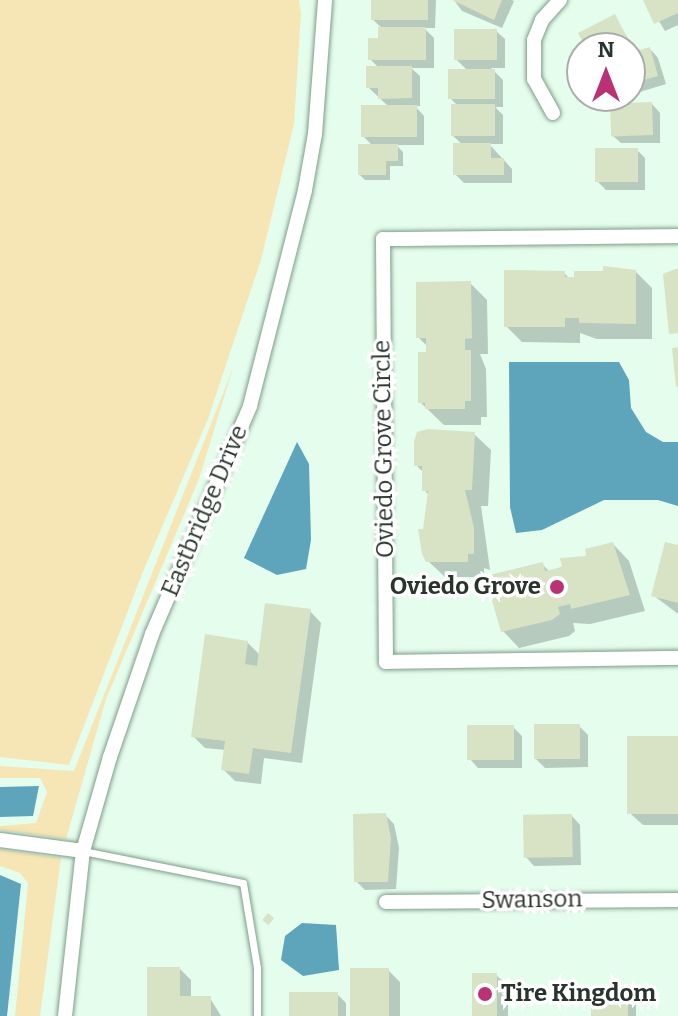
<!DOCTYPE html>
<style>
body{margin:0}
#map{position:relative;width:678px;height:1016px;overflow:hidden;background:#e4fded;font-family:Bitter,serif}
div>[style]{position:absolute}
.green>*{inset:0;background:#f6e6b6}
.water>*{inset:0;background:#5ea5bc}
.shadow>*{inset:0;background:#0003}
.building>*{inset:0;background:#d7e3c4;transform-origin:0 0}
.roads{filter:drop-shadow(0 0 2px #809d8a) drop-shadow(0 0 2px #809d8a)}
.lane>*{height:7px;margin:-3.5px;padding:0 3.5px;transform-origin:3.5px;border-radius:3.5px;background:#fff}
.street>*{height:14px;margin:-7px;padding:0 7px;transform-origin:7px;border-radius:7px;background:#fff}
.dots>*{width:22px;height:22px;translate:-50% -50%;box-sizing:border-box;border:4px solid #fff;border-radius:50%}
span{translate:-50% -50%;white-space:nowrap;text-align:center;line-height:1.15;-webkit-text-stroke:7px #fff;paint-order:stroke}
.street-label{font-size:24px;color:#28342c}
.poi-label{font-size:24px;color:#28342c;font-weight:700}
.right{translate:-100% -50%;text-align:right}
.left{translate:0 -50%;text-align:left}
.north{position:absolute;left:566px;top:32px;width:80px;height:80px;box-sizing:border-box;background:#fff;border:2px solid #a9aeab;border-radius:50%;rotate:0deg;font-size:22px;font-weight:700;line-height:32px;text-align:center;color:#28342c}
.north::after{content:'';display:block;margin:auto;width:28px;height:36px;background:#b93273;clip-path:polygon(50% 0,100% 100%,50% 72%,0 100%)}
</style>
<div id="map">
<div class="green">
<i style="clip-path:polygon(0 0,299px 0,301px 13px,294px 124px,261px 260px,208px 419px,142px 574px,69px 765px,0 757px)"></i>
<i style="clip-path:polygon(233px 368px,199px 479px,106px 699px,66px 839px,0 830px,0 826px,36px 823px,47px 792px,40px 778px,0 778px,0 766px,74px 771px)"></i>
<i style="clip-path:polygon(0 849px,61px 858px,40px 1016px,15px 1016px,28px 883px,20px 873px,0 866px)"></i>
</div>
<div class="water">
<i style="clip-path:polygon(509px 362px,619px 362px,629px 380px,631px 408px,646px 432px,663px 442px,678px 442px,678px 506px,658px 500px,604px 500px,542px 530px,516px 533px,510px 507px)"></i>
<i style="clip-path:polygon(297px 442px,309px 464px,311px 540px,306px 569px,277px 575px,244px 558px)"></i>
<i style="clip-path:polygon(39px 786px,33px 816px,0 817px,0 787px)"></i>
<i style="clip-path:polygon(0 875px,21px 884px,7px 1016px,0 1016px)"></i>
<i style="clip-path:polygon(302px 923px,336px 925px,339px 970px,303px 976px,281px 960px,285px 936px)"></i>
</div>
<div class="shadow">
<i style="clip-path:polygon(373px 0,436px 0,435px 28px,424px 28px,434px 38px,434px 68px,411px 68px,420px 76px,420px 106px,415px 106px,424px 116px,424px 145px,396px 145px,403px 152px,403px 166px,390px 166px,390px 180px,365px 180px,360px 175px,373px 146px,363px 136px,389px 107px,368px 87px,379px 68px,370px 59px,383px 29px,372px 19px)"></i>
<i style="clip-path:polygon(454px 0,512px 0,514px 1px,502px 28px,462px 11px)"></i>
<i style="clip-path:polygon(646px 0,678px 0,678px 25px,665px 31px)"></i>
<i style="clip-path:polygon(615px 17px,637px 53px,650px 49px,658px 58px,666px 84px,630px 95px,630px 48px,588px 48px,581px 34px)"></i>
<i style="clip-path:polygon(496px 31px,505px 39px,505px 68px,491px 68px,503px 80px,503px 107px,495px 107px,503px 115px,503px 144px,489px 144px,512px 169px,512px 183px,464px 183px,455px 174px,463px 145px,453px 136px,458px 106px,450px 98px,468px 71px,456px 59px)"></i>
<i style="clip-path:polygon(652px 104px,660px 113px,660px 143px,621px 143px,612px 135px)"></i>
<i style="clip-path:polygon(637px 150px,645px 158px,645px 190px,606px 190px,597px 181px)"></i>
<i style="clip-path:polygon(635px 271px,652px 288px,652px 339px,597px 339px,580px 333px,580px 343px,522px 342px,506px 326px,564px 273px,570px 279px)"></i>
<i style="clip-path:polygon(470px 283px,487px 300px,488px 354px,480px 354px,486px 369px,487px 417px,481px 417px,481px 425px,444px 425px,420px 402px,428px 347px,418px 337px)"></i>
<i style="clip-path:polygon(474px 434px,491px 450px,488px 506px,481px 506px,490px 570px,484px 568px,484px 577px,445px 577px,428px 561px,424px 531px,430px 496px,424px 490px,424px 473px,416px 465px)"></i>
<i style="clip-path:polygon(613px 544px,629px 561px,645px 611px,590px 624px,573px 623px,575px 631px,569px 636px,519px 648px,503px 631px,542px 564px,550px 572px)"></i>
<i style="clip-path:polygon(678px 547px,678px 614px,653px 595px)"></i>
<i style="clip-path:polygon(310px 611px,321px 623px,302px 763px,264px 758px,261px 784px,235px 781px,223px 769px,226px 750px,205px 748px,193px 736px,247px 642px,260px 655px)"></i>
<i style="clip-path:polygon(579px 726px,588px 735px,588px 767px,545px 768px,536px 759px)"></i>
<i style="clip-path:polygon(513px 727px,522px 736px,522px 768px,478px 768px,470px 759px)"></i>
<i style="clip-path:polygon(678px 738px,678px 825px,643px 825px,631px 814px)"></i>
<i style="clip-path:polygon(385px 815px,394px 824px,399px 848px,396px 889px,365px 890px,356px 881px)"></i>
<i style="clip-path:polygon(572px 816px,580px 825px,581px 865px,534px 866px,526px 857px)"></i>
<i style="clip-path:polygon(180px 969px,191px 980px,191px 998px,210px 998px,221px 1016px,149px 1016px)"></i>
<i style="clip-path:polygon(388px 970px,400px 982px,400px 1016px,352px 1016px)"></i>
<i style="clip-path:polygon(496px 975px,508px 986px,508px 1016px,475px 1016px)"></i>
<i style="clip-path:polygon(627px 990px,636px 999px,636px 1016px,593px 1016px)"></i>
<i style="clip-path:polygon(337px 994px,346px 1003px,346px 1016px,291px 1016px)"></i>
</div>
<div class="building">
<i style="left:371px;top:0;width:57px;height:20px"></i>
<i style="clip-path:polygon(452px 0,502px 0,494px 20px)"></i>
<i style="clip-path:polygon(643px 0,678px 0,678px 13px,654px 24px)"></i>
<i style="clip-path:polygon(615px 14px,630px 43px,586px 48px,578px 33px)"></i>
<i style="clip-path:polygon(378px 27px,426px 27px,426px 60px,368px 60px,368px 38px,378px 38px)"></i>
<i style="left:454px;top:29px;width:43px;height:31px"></i>
<i style="clip-path:polygon(650px 47px,658px 76px,630px 84px,630px 53px)"></i>
<i style="clip-path:polygon(366px 66px,412px 66px,412px 98px,378px 99px,378px 88px,366px 88px)"></i>
<i style="left:448px;top:69px;width:47px;height:30px"></i>
<i style="left:652px;top:102px;width:33px;height:42px;rotate:88deg"></i>
<i style="left:451px;top:104px;width:44px;height:32px"></i>
<i style="left:361px;top:105px;width:56px;height:32px"></i>
<i style="clip-path:polygon(453px 143px,491px 143px,491px 158px,504px 158px,504px 175px,453px 175px)"></i>
<i style="clip-path:polygon(358px 144px,398px 144px,398px 161px,386px 161px,386px 175px,358px 175px)"></i>
<i style="left:595px;top:148px;width:43px;height:34px"></i>
<i style="clip-path:polygon(603px 266px,636px 270px,636px 324px,579px 323px,579px 318px,565px 318px,565px 327px,504px 327px,504px 270px,565px 271px,565px 277px,574px 277px,574px 271px,603px 271px)"></i>
<i style="clip-path:polygon(675px 269px,678px 269px,678px 333px,669px 334px,663px 274px)"></i>
<i style="clip-path:polygon(471px 281px,472px 338px,465px 339px,465px 350px,471px 350px,471px 401px,465px 401px,465px 409px,425px 409px,425px 403px,418px 403px,418px 352px,426px 352px,426px 338px,416px 338px,416px 282px)"></i>
<i style="clip-path:polygon(678px 347px,678px 387px,676px 387px,672px 348px)"></i>
<i style="clip-path:polygon(428px 429px,475px 432px,472px 490px,465px 490px,474px 528px,474px 554px,468px 554px,468px 562px,426px 562px,422px 554px,418px 529px,423px 529px,428px 491px,422px 491px,422px 466px,414px 466px,414px 441px,417px 432px)"></i>
<i style="clip-path:polygon(613px 542px,630px 595px,571px 609px,570px 604px,558px 607px,560px 614px,552px 620px,501px 632px,485px 576px,543px 562px,545px 571px,562px 567px,560px 558px,586px 556px,585px 549px)"></i>
<i style="clip-path:polygon(665px 542px,678px 545px,678px 603px,651px 596px)"></i>
<i style="clip-path:polygon(265px 603px,311px 609px,291px 753px,253px 748px,249px 774px,221px 770px,225px 741px,191px 737px,205px 634px,248px 641px,245px 664px,257px 666px)"></i>
<i style="left:580px;top:724px;width:35px;height:46px;rotate:90deg"></i>
<i style="left:467px;top:725px;width:47px;height:35px"></i>
<i style="left:678px;top:736px;width:78px;height:51px;rotate:90deg"></i>
<i style="clip-path:polygon(386px 813px,391px 838px,388px 882px,354px 882px,353px 814px)"></i>
<i style="left:572px;top:814px;width:43px;height:49px;rotate:89deg"></i>
<i style="left:268px;top:913px;width:8px;height:9px;rotate:40deg"></i>
<i style="clip-path:polygon(147px 967px,180px 967px,180px 996px,211px 996px,211px 1016px,147px 1016px)"></i>
<i style="left:389px;top:968px;width:48px;height:39px;rotate:90deg"></i>
<i style="left:472px;top:973px;width:25px;height:43px"></i>
<i style="left:591px;top:988px;width:37px;height:28px"></i>
<i style="left:289px;top:992px;width:49px;height:24px"></i>
</div>
<div class="roads">
<div class="lane">
<i style="left:83px;top:851px;width:163px;rotate:11.3deg"></i>
<i style="left:243px;top:883px;width:86px;rotate:80.6deg"></i>
<i style="left:257px;top:968px;width:48px;rotate:90deg"></i>
</div>
<div class="street">
<i style="left:553px;top:113px;width:39px;rotate:-119deg"></i>
<i style="left:534px;top:79px;width:39px;rotate:-90deg"></i>
<i style="left:534px;top:40px;width:22px;rotate:-68deg"></i>
<i style="left:542px;top:20px;width:27px;rotate:-48deg"></i>
<i style="left:678px;top:236px;width:295px;rotate:179.4deg"></i>
<i style="left:383px;top:239px;width:423px;rotate:89.6deg"></i>
<i style="left:386px;top:662px;width:292px;rotate:-0.8deg"></i>
<i style="left:0;top:840px;width:84px;rotate:7.5deg"></i>
<i style="left:386px;top:902px;width:292px;rotate:-0.4deg"></i>
<i style="left:65px;top:1016px;width:166px;rotate:-83.8deg"></i>
<i style="left:83px;top:851px;width:98px;rotate:-74deg"></i>
<i style="left:110px;top:757px;width:130px;rotate:-71.1deg"></i>
<i style="left:152px;top:634px;width:248px;rotate:-66.7deg"></i>
<i style="left:250px;top:406px;width:223px;rotate:-75.7deg"></i>
<i style="left:305px;top:190px;width:57px;rotate:-79.9deg"></i>
<i style="left:315px;top:134px;width:134px;rotate:-85.7deg"></i>
</div>
</div>
<div class="dots">
<i style="left:557px;top:587px;background:#b93273"></i>
<i style="left:485px;top:994px;background:#b93273"></i>
</div>
<div class="street-label">
<span style="left:384px;top:449px;rotate:-91deg">Oviedo Grove Circle</span>
<span style="left:205px;top:511px;rotate:-67deg">Eastbridge Drive</span>
<span style="left:532px;top:900px;rotate:-1deg">Swanson</span>
</div>
<div class="poi-label">
<span class="right" style="left:541px;top:587px">Oviedo Grove</span>
<span class="left" style="left:501px;top:994px">Tire Kingdom</span>
</div>
<div class="north">N</div>
</div>
